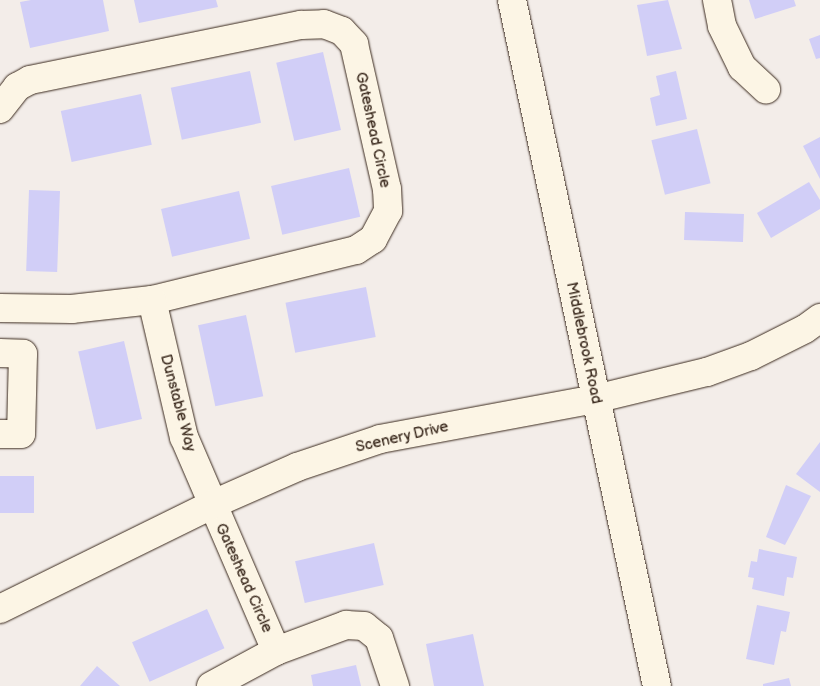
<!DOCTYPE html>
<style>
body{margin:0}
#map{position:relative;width:820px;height:686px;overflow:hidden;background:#f3ede9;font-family:"Balsamiq Sans",sans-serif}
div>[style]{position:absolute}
.building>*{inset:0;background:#d1cef7;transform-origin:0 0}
.roads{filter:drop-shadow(0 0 1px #3b2a1e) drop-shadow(0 0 1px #3b2a1e)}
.minor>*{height:28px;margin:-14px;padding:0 14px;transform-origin:14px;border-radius:14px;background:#fcf5e5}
span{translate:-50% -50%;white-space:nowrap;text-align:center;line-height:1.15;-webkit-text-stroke:5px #fcf5e5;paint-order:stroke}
.street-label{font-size:15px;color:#3b2a1e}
</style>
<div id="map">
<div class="building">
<i style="clip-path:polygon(31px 0,103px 0,109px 31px,30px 48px,20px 2px)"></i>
<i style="clip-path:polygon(134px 0,216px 0,218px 7px,139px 23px)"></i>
<i style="clip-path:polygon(668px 0,682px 49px,647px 56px,637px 5px)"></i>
<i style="clip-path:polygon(749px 0,794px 0,796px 6px,755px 19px)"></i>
<i style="clip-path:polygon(820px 35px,820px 58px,816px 59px,809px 39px)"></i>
<i style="left:323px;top:52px;width:80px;height:48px;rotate:77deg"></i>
<i style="left:250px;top:71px;width:53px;height:81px;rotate:78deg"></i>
<i style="clip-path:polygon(676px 71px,687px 119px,656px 126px,650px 98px,660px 95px,656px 76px)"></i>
<i style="left:141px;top:94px;width:52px;height:82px;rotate:78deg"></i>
<i style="left:697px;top:129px;width:56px;height:47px;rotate:76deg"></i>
<i style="clip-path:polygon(820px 137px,820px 179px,803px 146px)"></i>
<i style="left:349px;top:168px;width:50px;height:80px;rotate:77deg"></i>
<i style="clip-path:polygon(809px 182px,820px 200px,820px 209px,771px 238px,757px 213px)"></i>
<i style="left:29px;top:190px;width:31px;height:81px;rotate:2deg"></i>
<i style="left:239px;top:191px;width:49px;height:80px;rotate:77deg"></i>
<i style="left:685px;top:212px;width:59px;height:28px;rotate:2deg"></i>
<i style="left:366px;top:287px;width:51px;height:82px;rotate:79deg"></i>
<i style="left:246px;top:315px;width:83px;height:49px;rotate:78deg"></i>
<i style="left:124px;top:341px;width:80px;height:47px;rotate:77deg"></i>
<i style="clip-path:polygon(820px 442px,820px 492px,796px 474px)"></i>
<i style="left:34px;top:476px;width:37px;height:34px;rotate:90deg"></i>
<i style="clip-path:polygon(786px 485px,811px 496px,785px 545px,766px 537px)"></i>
<i style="left:374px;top:543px;width:43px;height:81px;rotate:77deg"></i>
<i style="clip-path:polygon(759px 549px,797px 557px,793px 578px,787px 577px,784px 596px,752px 589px,754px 578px,748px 577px,751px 561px,757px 562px)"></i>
<i style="clip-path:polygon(757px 605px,790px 612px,786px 632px,781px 631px,774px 665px,746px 659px)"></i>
<i style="left:207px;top:609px;width:43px;height:82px;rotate:66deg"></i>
<i style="clip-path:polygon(473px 634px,484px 686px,434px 686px,426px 644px)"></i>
<i style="clip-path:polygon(356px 665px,361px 686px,313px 686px,311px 675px)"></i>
<i style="clip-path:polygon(97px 666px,120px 686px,80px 686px)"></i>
<i style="clip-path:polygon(789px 678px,791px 686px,763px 686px,763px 684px)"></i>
</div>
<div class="roads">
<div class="minor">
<i style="left:512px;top:0;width:701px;rotate:78.07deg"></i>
<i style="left:717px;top:0;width:26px;rotate:79deg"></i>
<i style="left:722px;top:26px;width:46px;rotate:64deg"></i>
<i style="left:742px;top:67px;width:33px;rotate:43deg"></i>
<i style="left:0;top:109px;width:28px;rotate:-52deg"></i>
<i style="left:17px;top:87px;width:15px;rotate:-28deg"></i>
<i style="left:30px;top:80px;width:277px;rotate:-11.5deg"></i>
<i style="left:301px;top:25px;width:23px;rotate:-2deg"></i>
<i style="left:324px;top:24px;width:19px;rotate:21deg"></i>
<i style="left:342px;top:31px;width:18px;rotate:47deg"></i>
<i style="left:354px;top:44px;width:149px;rotate:77.2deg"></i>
<i style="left:387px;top:189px;width:22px;rotate:87deg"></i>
<i style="left:388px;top:211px;width:32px;rotate:118deg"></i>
<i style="left:373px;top:239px;width:20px;rotate:147deg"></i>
<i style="left:356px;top:250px;width:210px;rotate:166.2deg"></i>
<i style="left:152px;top:300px;width:81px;rotate:173.6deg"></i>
<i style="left:72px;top:309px;width:72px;rotate:-179.2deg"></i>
<i style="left:152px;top:300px;width:141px;rotate:76.9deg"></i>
<i style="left:184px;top:437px;width:233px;rotate:66.7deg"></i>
<i style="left:0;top:353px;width:23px;rotate:2deg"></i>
<i style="left:23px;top:354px;width:80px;rotate:91.4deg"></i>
<i style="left:21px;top:434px;width:21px;rotate:180deg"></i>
<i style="left:0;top:609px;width:235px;rotate:-26.2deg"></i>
<i style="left:211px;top:505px;width:94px;rotate:-23.8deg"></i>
<i style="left:297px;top:467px;width:88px;rotate:-18.6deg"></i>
<i style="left:380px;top:439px;width:219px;rotate:-10.5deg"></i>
<i style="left:595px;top:399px;width:115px;rotate:-13.6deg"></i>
<i style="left:707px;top:372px;width:47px;rotate:-20deg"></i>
<i style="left:751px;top:356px;width:60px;rotate:-26.6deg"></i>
<i style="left:805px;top:329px;width:19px;rotate:-36deg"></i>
<i style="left:211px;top:686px;width:74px;rotate:-28.3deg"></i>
<i style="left:276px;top:651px;width:75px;rotate:-20.4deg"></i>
<i style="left:346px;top:625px;width:18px;rotate:3deg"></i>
<i style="left:364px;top:626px;width:19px;rotate:39deg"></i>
<i style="left:379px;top:638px;width:51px;rotate:71.6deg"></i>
</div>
</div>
<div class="street-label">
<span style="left:373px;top:130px;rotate:78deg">Gateshead Circle</span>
<span style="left:584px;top:343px;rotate:78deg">Middlebrook Road</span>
<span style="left:178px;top:403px;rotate:75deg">Dunstable Way</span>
<span style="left:402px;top:437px;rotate:-13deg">Scenery Drive</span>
<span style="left:244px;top:578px;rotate:66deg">Gateshead Circle</span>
</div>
</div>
